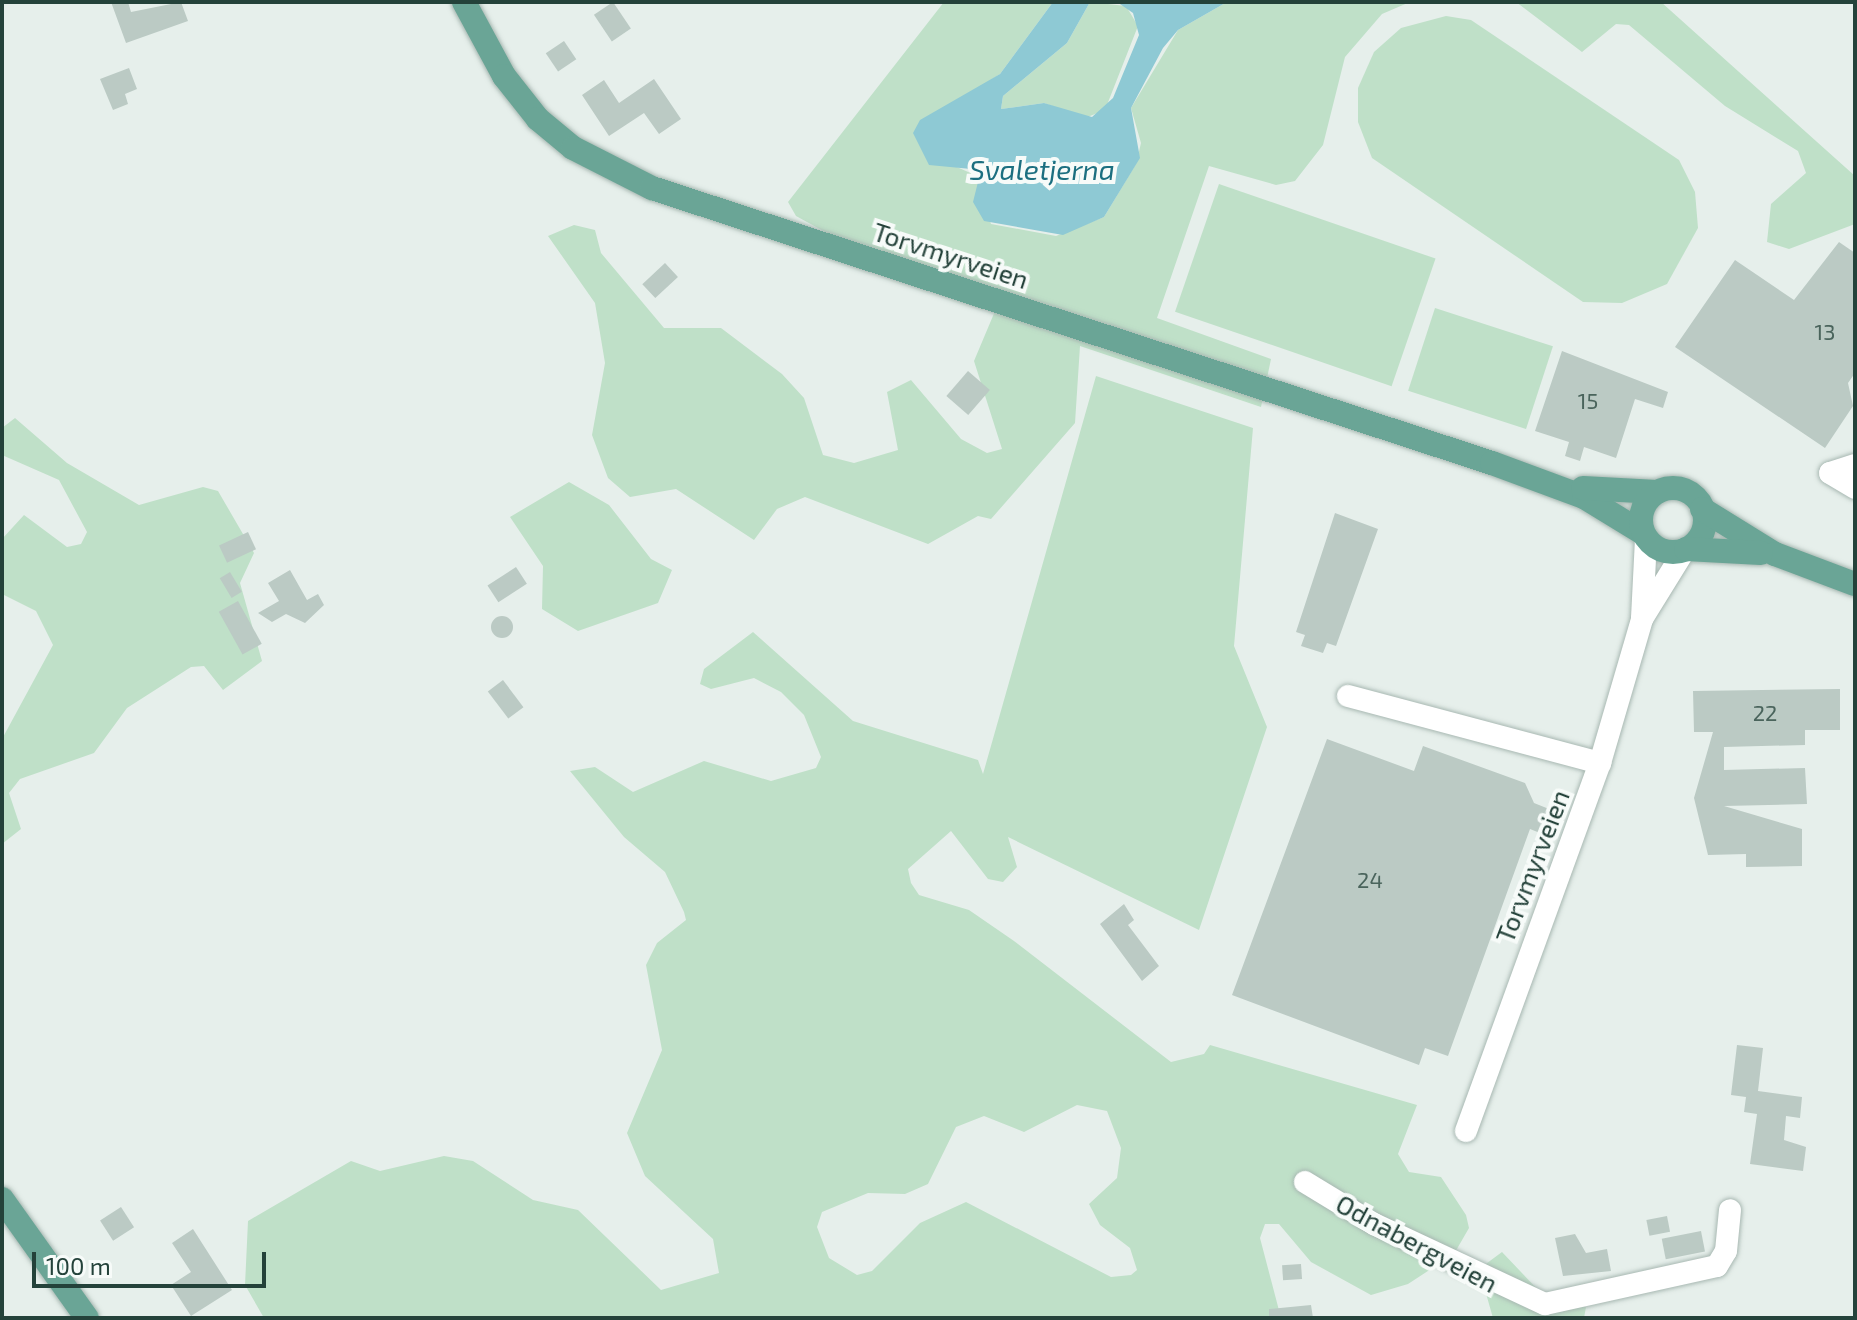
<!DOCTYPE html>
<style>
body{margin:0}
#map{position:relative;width:1857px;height:1320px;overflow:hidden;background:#e6efeb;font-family:"Exo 2",sans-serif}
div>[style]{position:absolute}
.green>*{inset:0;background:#bfe0c8;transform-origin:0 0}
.water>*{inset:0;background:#8ec9d4}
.building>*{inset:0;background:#bbcac4;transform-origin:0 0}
.round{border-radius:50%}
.roads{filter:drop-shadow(0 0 2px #a8b8b2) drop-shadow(0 0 2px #a8b8b2)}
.minor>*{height:22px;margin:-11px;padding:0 11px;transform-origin:11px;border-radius:11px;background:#fff}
.major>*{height:24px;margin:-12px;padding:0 12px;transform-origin:12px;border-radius:12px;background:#6aa596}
.major>.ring{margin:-12px;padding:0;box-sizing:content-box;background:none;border:24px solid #6aa596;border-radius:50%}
span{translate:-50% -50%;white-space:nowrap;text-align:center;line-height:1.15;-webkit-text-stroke:8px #f7fbf9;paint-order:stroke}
.number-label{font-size:22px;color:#4a645c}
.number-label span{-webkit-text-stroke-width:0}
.street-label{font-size:26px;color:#24423a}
.water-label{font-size:28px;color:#1c6f80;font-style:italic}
.frame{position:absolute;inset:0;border:4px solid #24423a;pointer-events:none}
.scale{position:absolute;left:32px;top:1252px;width:234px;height:36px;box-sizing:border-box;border:4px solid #24423a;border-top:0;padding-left:10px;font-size:24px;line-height:28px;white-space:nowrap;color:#24423a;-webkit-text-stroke:6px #f7fbf9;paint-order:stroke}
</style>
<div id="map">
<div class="green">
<i style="clip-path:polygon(944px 2px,1053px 2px,1000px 74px,973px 92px,950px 164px,975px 175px,991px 224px,1056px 236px,1104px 217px,1136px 164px,1141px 143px,1131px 108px,1178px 30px,1227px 2px,1410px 2px,1382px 14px,1345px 57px,1323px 145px,1295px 181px,1276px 185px,1209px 166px,1157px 318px,1271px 359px,1261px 407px,1080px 346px,1075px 423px,991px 519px,978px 516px,928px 544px,805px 497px,777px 509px,754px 540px,676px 489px,630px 497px,608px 478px,592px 435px,605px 363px,595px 303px,548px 236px,574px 225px,595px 230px,601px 253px,664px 328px,721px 328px,782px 374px,804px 398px,823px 455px,854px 463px,898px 450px,887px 392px,911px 380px,961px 439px,987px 453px,1002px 449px,974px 361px,998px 304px,838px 239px,796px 216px,788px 202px)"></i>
<i style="clip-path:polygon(1090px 2px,1126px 6px,1138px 26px,1105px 110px,1085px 118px,1044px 103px,1001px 109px,1003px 96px,1067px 43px)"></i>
<i style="clip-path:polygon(1516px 2px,1661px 2px,1855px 176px,1855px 224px,1789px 249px,1767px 242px,1771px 204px,1806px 173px,1798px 151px,1725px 106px,1629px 25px,1616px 24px,1582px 52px)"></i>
<i style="clip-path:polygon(1446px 16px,1471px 20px,1679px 160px,1695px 192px,1698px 228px,1667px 284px,1622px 303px,1583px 302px,1372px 158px,1358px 122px,1358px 88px,1374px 52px,1401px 28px)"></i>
<i style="left:1219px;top:184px;width:229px;height:135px;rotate:19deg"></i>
<i style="left:1435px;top:308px;width:124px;height:87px;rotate:18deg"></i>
<i style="clip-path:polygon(evenodd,1096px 376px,1253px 428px,1234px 646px,1267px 727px,1199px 930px,1008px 837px,1017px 867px,1003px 882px,988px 879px,951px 831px,908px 869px,911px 883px,919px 895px,969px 910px,1014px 941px,1171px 1062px,1204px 1054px,1210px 1045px,1417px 1105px,1398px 1154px,1409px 1172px,1441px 1177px,1466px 1215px,1469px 1228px,1454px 1254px,1408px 1284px,1371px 1295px,1311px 1262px,1279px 1224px,1265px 1224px,1260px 1238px,1281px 1318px,264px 1318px,245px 1285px,248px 1221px,351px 1161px,380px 1171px,444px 1156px,473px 1161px,533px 1200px,578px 1210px,661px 1290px,719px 1273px,713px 1239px,645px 1176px,627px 1133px,662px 1050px,646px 965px,657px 943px,686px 920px,684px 912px,665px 872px,624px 837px,570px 771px,595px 767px,633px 792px,704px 761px,771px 781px,816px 768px,821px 757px,804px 715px,781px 692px,754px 678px,711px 689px,700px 684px,704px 669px,753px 632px,853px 721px,978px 760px,983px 774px,1096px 376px,1077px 1105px,1107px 1111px,1121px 1148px,1117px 1178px,1089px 1204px,1100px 1225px,1130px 1248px,1137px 1270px,1131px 1275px,1111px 1277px,966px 1202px,920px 1223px,872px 1271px,857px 1275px,829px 1258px,817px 1227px,822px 1212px,868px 1193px,905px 1194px,928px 1184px,956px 1127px,984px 1116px,1024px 1132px,1077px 1105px)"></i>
<i style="clip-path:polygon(15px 418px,67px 463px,139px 505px,203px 487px,218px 491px,254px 553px,240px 583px,262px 661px,223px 690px,204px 666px,191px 667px,127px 708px,94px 753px,20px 779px,9px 793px,21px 829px,2px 844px,2px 739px,53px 645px,36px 611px,2px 594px,2px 539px,24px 515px,67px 547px,81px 544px,87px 532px,59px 480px,2px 455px,2px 428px)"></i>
<i style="clip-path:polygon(569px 482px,609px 505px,651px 559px,672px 570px,658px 603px,578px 631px,542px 609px,543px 566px,510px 517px)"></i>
<i style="clip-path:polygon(1502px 1252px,1540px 1292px,1586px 1307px,1584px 1318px,1493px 1318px,1479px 1269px)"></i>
</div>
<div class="water">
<i style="clip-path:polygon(1053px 2px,1090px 2px,1067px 43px,1003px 96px,1001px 109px,1044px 103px,1092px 117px,1113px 98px,1139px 35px,1133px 13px,1117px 2px,1227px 2px,1178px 30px,1163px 48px,1131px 108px,1140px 158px,1104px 217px,1063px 235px,984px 221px,973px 202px,978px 182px,971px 169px,929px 165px,913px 133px,920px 120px,1000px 74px)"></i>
</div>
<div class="building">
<i style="clip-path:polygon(111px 2px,128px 2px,131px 12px,181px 2px,188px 21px,126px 43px)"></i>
<i style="left:613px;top:2px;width:32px;height:23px;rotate:56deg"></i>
<i style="left:564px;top:41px;width:22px;height:22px;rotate:56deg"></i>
<i style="clip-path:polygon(129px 68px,137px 89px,125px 94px,128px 104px,113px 110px,100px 79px)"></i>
<i style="clip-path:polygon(654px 79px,681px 119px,659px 134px,644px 113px,609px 136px,582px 95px,604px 80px,619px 103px)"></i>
<i style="clip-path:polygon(1839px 242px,1855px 253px,1855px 373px,1848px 383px,1853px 406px,1825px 448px,1675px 347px,1735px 260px,1794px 300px)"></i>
<i style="left:665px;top:263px;width:19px;height:31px;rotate:47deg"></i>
<i style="clip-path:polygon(1562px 351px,1668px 392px,1663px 408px,1635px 399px,1616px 458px,1584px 447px,1580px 461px,1565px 456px,1569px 442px,1535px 431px)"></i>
<i style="left:968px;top:371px;width:29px;height:33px;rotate:41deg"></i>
<i style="clip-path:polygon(1335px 513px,1378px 529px,1336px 646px,1327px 643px,1323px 653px,1301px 646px,1305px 635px,1296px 632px)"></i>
<i style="left:248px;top:532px;width:19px;height:32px;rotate:65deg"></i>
<i style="left:516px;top:567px;width:20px;height:34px;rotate:57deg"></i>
<i style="clip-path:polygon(290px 570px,307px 600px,318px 594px,324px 605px,305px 623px,286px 614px,272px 622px,258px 613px,279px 601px,268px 583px)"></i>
<i style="left:230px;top:572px;width:23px;height:12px;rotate:59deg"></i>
<i style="left:238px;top:601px;width:49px;height:22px;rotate:61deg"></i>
<i class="round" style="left:491px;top:616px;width:22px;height:22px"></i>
<i style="left:503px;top:680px;width:34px;height:19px;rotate:53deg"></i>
<i style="clip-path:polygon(1840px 689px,1840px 730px,1805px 730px,1805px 745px,1724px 747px,1724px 770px,1805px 768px,1807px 804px,1724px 806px,1802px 829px,1802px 866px,1746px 867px,1746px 854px,1708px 855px,1694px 798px,1713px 732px,1694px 732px,1693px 691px)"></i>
<i style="clip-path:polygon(1327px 739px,1414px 771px,1423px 746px,1525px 783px,1534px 803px,1549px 809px,1540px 833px,1530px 829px,1448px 1056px,1425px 1048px,1419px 1065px,1232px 995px)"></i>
<i style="clip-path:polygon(1124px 904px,1134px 920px,1128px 925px,1159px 966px,1142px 981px,1100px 924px)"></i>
<i style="clip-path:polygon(1737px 1045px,1763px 1048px,1758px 1091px,1802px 1097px,1800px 1118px,1786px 1116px,1784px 1140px,1806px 1147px,1803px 1171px,1750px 1164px,1757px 1114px,1744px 1112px,1746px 1097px,1731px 1095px)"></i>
<i style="left:121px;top:1207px;width:24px;height:25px;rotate:57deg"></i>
<i style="left:1667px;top:1216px;width:16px;height:21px;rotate:79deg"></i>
<i style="clip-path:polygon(193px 1229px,232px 1290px,191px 1316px,171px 1285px,191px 1272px,172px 1243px)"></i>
<i style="left:1701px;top:1231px;width:21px;height:40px;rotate:79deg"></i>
<i style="clip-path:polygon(1575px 1234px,1586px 1253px,1607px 1249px,1611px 1271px,1563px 1276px,1555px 1238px)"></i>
<i style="left:1301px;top:1264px;width:15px;height:19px;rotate:86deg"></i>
<i style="clip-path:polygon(1311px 1305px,1313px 1318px,1269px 1318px,1269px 1309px)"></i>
</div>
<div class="roads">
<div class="minor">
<i style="left:1855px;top:465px;width:26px;rotate:162deg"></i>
<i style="left:1830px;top:473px;width:29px;rotate:31deg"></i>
<i style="left:1646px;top:539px;width:80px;rotate:92.9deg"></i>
<i style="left:1642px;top:619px;width:80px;rotate:-58.3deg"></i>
<i style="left:1348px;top:696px;width:261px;rotate:14.9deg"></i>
<i style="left:1466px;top:1131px;width:392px;rotate:-70deg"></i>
<i style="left:1600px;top:763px;width:150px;rotate:-73.7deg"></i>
<i style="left:1305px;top:1182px;width:81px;rotate:31.3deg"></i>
<i style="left:1374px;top:1224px;width:189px;rotate:25.1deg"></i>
<i style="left:1545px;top:1304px;width:176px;rotate:-12.5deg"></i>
<i style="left:1717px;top:1266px;width:17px;rotate:-59deg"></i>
<i style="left:1726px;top:1251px;width:41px;rotate:-84.4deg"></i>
</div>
<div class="major">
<i style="left:464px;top:2px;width:84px;rotate:61.6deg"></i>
<i style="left:504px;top:76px;width:55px;rotate:51.7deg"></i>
<i style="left:538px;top:119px;width:45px;rotate:39.6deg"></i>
<i style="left:573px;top:148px;width:89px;rotate:26.9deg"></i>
<i style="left:652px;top:188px;width:884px;rotate:18.13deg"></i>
<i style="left:1492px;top:463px;width:98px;rotate:20.3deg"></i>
<i style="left:1584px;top:497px;width:69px;rotate:31.4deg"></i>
<i style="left:1583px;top:488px;width:74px;rotate:3.1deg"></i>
<i class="ring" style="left:1641px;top:488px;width:40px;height:40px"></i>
<i style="left:1702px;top:509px;width:86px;rotate:31.7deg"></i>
<i style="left:1775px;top:554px;width:85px;rotate:20.6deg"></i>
<i style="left:1686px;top:549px;width:75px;rotate:3.1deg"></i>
<i style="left:2px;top:1199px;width:146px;rotate:54.5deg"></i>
</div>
</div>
<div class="number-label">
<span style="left:1825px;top:332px">13</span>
<span style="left:1588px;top:401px">15</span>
<span style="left:1765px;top:713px">22</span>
<span style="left:1370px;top:880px">24</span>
</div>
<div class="street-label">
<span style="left:951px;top:255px;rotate:18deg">Torvmyrveien</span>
<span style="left:1532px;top:866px;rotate:-69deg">Torvmyrveien</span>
<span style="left:1417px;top:1243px;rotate:28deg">Odnabergveien</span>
</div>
<div class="water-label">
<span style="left:1042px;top:169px">Svaletjerna</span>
</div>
<div class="frame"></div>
<div class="scale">100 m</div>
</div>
